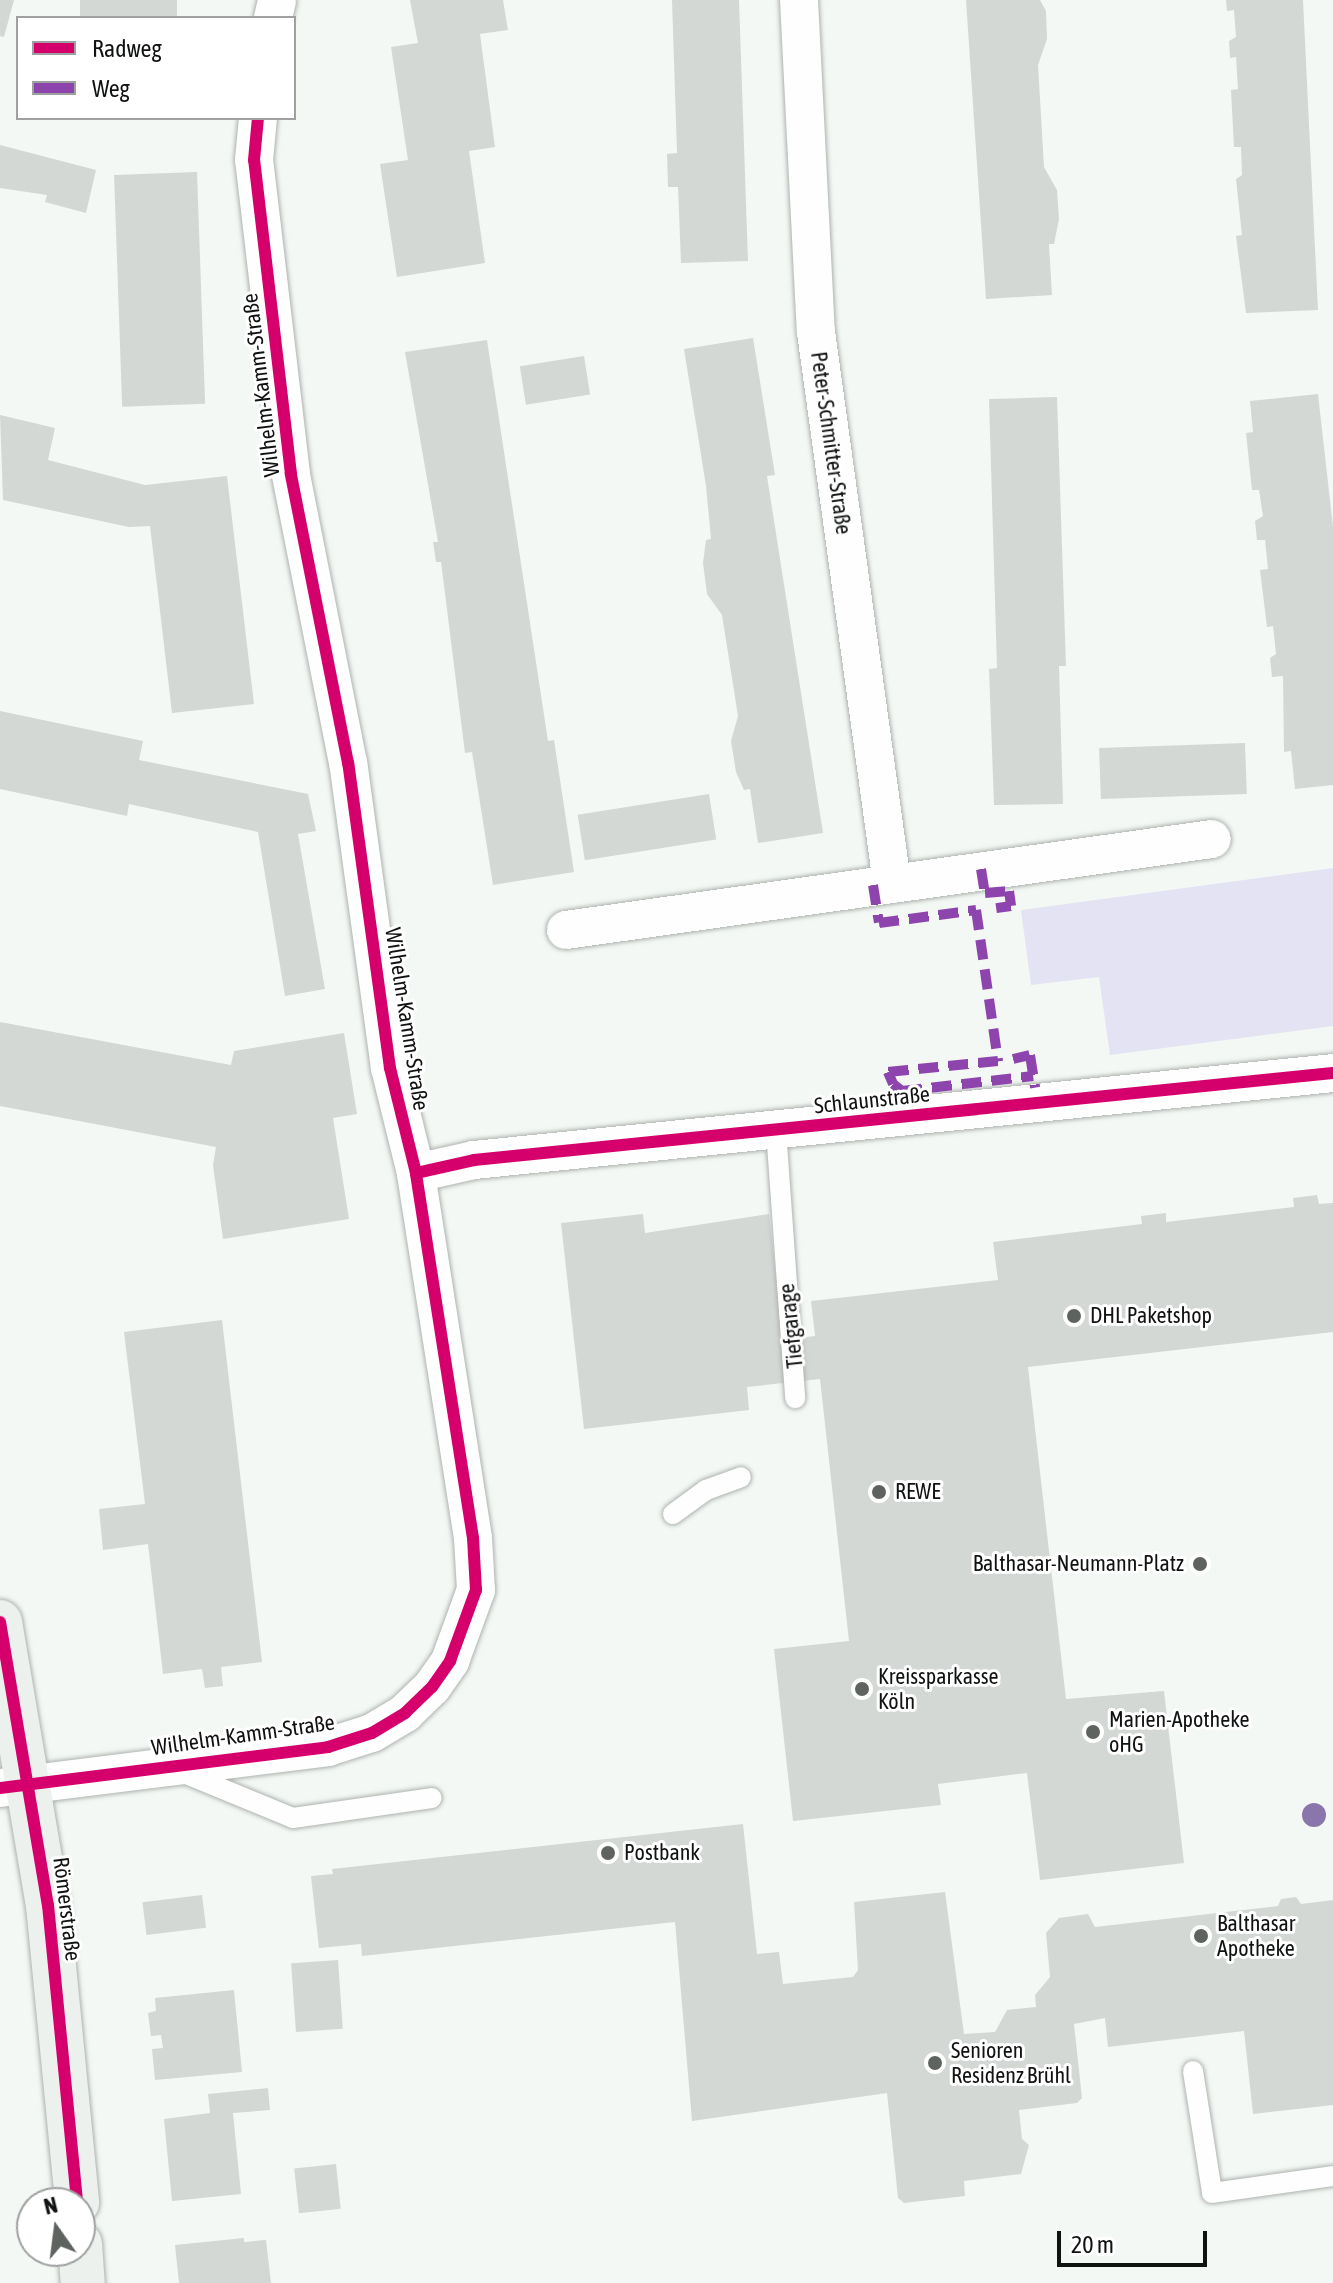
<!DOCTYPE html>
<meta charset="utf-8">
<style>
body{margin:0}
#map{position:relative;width:1333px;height:2283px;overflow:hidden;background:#f3f8f4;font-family:"Asap Condensed",sans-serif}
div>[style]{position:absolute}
.green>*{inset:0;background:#e4e3f3}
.building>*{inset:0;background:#d4d8d5;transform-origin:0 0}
.roads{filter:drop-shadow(0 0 2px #aeb3af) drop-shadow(0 0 2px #aeb3af)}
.service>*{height:20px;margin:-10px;padding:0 10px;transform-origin:10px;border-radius:10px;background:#fdfefd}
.minor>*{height:38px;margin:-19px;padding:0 19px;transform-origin:19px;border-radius:19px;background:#fdfefd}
.secondary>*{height:44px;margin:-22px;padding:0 22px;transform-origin:22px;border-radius:22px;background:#ecf1ee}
.quiet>*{height:10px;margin-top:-5px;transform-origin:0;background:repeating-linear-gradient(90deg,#8e44ad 0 20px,transparent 0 30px)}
.cycleway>*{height:12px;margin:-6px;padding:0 6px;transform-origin:6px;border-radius:6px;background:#d6006c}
.trees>*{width:24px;height:24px;margin:-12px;border-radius:50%;background:#8a75ad}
.dots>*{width:22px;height:22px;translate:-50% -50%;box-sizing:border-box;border:4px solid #fff;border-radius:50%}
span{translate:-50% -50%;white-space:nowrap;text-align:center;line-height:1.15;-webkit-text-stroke:6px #fff;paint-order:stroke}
.street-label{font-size:22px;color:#101311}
.poi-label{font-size:22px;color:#101311}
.left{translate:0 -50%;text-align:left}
.right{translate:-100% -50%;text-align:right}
.legend{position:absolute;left:16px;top:16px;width:280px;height:104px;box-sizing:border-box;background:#fff;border:2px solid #9fa1a0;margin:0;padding:10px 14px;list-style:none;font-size:24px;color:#101311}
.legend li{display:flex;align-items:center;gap:16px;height:40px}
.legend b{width:40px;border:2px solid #9fa1a0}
.north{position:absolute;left:16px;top:2187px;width:80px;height:80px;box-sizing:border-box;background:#fff;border:2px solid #9fa1a0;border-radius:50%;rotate:346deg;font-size:22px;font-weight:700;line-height:32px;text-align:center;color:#101311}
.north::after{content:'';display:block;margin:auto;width:28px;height:36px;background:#5f6360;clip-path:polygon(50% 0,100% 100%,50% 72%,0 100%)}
.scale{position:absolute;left:1057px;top:2231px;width:150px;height:36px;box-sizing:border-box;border:4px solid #101311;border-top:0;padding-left:10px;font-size:24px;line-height:28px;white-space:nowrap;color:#101311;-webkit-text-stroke:6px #fff;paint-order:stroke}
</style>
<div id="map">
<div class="green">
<i style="clip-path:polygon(1333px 868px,1333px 1026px,1110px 1055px,1099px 977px,1031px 985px,1021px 910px)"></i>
</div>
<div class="building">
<i style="clip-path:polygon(0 0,14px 0,4px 37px,0 36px)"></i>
<i style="left:80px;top:0;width:97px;height:18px"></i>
<i style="clip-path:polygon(410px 0,503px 0,508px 30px,480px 34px,495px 147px,469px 151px,485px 263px,397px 277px,380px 164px,408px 160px,391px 47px,418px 43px)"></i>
<i style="clip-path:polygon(672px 0,739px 0,748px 261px,681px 263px,678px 187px,668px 187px,667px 154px,677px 153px)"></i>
<i style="clip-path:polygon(966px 0,1040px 0,1046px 11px,1047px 39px,1038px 65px,1044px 167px,1057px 190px,1059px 219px,1054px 244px,1049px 244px,1052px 295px,986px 299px)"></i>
<i style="clip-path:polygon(1226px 0,1303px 0,1318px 310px,1246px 313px,1236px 236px,1242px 235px,1236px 179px,1242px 175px,1241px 147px,1234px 147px,1231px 90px,1238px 89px,1236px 57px,1230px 58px,1229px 41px,1236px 37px,1234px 10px,1227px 11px)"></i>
<i style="clip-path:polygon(0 145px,96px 170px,86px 213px,45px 202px,47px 195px,0 188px)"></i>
<i style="left:197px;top:172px;width:232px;height:83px;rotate:88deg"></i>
<i style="clip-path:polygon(753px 338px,775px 475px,767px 476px,823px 833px,758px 843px,750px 789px,744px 790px,736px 772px,731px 741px,738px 716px,722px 615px,707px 594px,703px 563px,706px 540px,711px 539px,706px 486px,684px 349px)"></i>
<i style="clip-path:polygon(487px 340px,548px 741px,554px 740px,574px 872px,493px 885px,472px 752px,465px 753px,441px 562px,436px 562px,433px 542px,438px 542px,405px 352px)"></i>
<i style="left:584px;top:356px;width:39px;height:65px;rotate:81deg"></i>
<i style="clip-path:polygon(1318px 394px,1333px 527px,1333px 785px,1295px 789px,1291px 751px,1284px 752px,1283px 676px,1272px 677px,1270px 658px,1276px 654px,1273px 626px,1267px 627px,1260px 570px,1268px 569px,1265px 540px,1257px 540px,1255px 521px,1263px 516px,1259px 490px,1252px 490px,1246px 433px,1253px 432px,1250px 401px)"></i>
<i style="clip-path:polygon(1057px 397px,1066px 666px,1059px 666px,1063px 804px,994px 805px,989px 669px,997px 668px,989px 399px)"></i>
<i style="clip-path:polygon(0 415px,55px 428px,48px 460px,145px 485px,227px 476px,254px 704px,172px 713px,150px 526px,129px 527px,3px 500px)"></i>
<i style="clip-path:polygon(0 711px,143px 741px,139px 760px,308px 794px,316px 831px,298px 834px,325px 989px,285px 996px,258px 832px,129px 804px,127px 816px,0 789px)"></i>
<i style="left:1245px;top:743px;width:51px;height:146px;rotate:88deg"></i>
<i style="left:709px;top:794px;width:46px;height:133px;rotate:81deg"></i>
<i style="clip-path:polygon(0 1022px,231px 1065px,234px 1051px,344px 1033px,357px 1114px,333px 1118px,349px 1219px,223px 1239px,213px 1165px,216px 1147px,0 1106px)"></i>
<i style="clip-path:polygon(1317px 1195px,1319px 1204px,1333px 1203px,1333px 1332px,1028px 1367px,1066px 1699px,1164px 1691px,1184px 1863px,1040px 1880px,1027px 1773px,938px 1784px,941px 1805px,793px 1821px,774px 1649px,849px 1641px,820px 1379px,747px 1387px,749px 1410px,584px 1429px,561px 1223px,643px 1214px,645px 1233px,769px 1214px,783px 1340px,815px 1336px,811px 1301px,998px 1280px,993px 1242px,1142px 1224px,1141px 1216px,1166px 1213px,1166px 1222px,1294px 1207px,1293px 1198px)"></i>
<i style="clip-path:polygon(222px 1320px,262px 1662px,221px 1667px,223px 1686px,205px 1688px,202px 1669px,163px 1674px,148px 1544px,103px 1550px,99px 1509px,145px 1504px,124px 1332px)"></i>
<i style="clip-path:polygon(743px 1824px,757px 1954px,779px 1952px,783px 1984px,853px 1977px,858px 1970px,854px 1902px,945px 1892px,964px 2034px,995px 2032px,1007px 2010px,1036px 2007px,1035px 1995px,1050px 1977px,1046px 1933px,1059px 1918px,1088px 1914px,1095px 1927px,1278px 1906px,1281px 1899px,1296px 1897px,1301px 1904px,1333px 1900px,1333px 2105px,1253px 2114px,1244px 2031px,1108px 2047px,1105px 2018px,1074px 2024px,1082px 2098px,1077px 2103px,1019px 2110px,1022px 2139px,1029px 2145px,1021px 2174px,964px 2181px,965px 2196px,904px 2203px,898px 2198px,887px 2093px,692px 2121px,675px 1922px,362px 1956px,361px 1944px,319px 1948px,311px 1876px,333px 1874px,332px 1869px)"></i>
<i style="left:202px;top:1895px;width:33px;height:60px;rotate:83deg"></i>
<i style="left:338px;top:1960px;width:69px;height:47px;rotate:86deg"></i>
<i style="clip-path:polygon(234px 1990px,242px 2072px,155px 2080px,152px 2049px,163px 2048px,161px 2035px,151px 2036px,148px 2013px,156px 2011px,155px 1998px)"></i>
<i style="clip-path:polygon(268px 2088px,270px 2110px,233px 2113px,241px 2194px,172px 2201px,164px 2119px,210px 2113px,208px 2094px)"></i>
<i style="left:336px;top:2164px;width:45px;height:42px;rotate:84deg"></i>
<i style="clip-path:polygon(244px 2238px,244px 2242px,266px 2240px,271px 2283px,179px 2283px,175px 2245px)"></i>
</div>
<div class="roads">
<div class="service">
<i style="left:776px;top:1130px;width:269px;rotate:85.9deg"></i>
<i style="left:673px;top:1514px;width:41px;rotate:-36deg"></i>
<i style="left:706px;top:1490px;width:37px;rotate:-20deg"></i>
<i style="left:179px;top:1771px;width:123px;rotate:22.4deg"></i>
<i style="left:293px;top:1818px;width:140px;rotate:-8.2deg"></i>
<i style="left:1193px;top:2071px;width:123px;rotate:81.1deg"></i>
<i style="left:1212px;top:2193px;width:122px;rotate:-8deg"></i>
</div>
<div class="minor">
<i style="left:799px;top:0;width:332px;rotate:87.1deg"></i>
<i style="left:816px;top:332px;width:556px;rotate:82.15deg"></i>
<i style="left:273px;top:18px;width:18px;rotate:-77deg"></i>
<i style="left:566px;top:930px;width:652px;rotate:-8.02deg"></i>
<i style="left:416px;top:1173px;width:59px;rotate:-12.6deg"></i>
<i style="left:474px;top:1160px;width:863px;rotate:-5.78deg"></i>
<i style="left:0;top:1788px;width:331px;rotate:-7.1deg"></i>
<i style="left:328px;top:1747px;width:46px;rotate:-17.7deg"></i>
<i style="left:372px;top:1733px;width:39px;rotate:-31deg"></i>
<i style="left:405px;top:1713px;width:37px;rotate:-44deg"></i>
<i style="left:432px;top:1687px;width:32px;rotate:-55deg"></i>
<i style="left:450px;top:1661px;width:76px;rotate:-69.9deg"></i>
<i style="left:476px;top:1590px;width:52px;rotate:-93.3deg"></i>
<i style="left:473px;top:1538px;width:369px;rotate:-98.9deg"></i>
<i style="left:416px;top:1173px;width:108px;rotate:-103.9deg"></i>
<i style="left:390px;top:1068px;width:308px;rotate:-97.8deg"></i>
<i style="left:348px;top:763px;width:295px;rotate:-101.2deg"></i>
<i style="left:291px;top:474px;width:316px;rotate:-96.7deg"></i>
<i style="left:254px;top:160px;width:42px;rotate:-84.6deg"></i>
</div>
<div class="secondary">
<i style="left:0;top:1622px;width:287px;rotate:80.4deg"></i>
<i style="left:48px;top:1905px;width:299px;rotate:84.4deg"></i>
<i style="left:80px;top:2244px;width:39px;rotate:86deg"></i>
</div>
</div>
<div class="quiet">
<i style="left:981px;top:869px;width:24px;rotate:81deg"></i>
<i style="left:985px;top:893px;width:24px;rotate:-5deg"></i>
<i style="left:1009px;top:891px;width:15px;rotate:82deg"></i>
<i style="left:1011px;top:906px;width:15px;rotate:172deg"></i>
<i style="left:873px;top:885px;width:38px;rotate:81deg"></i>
<i style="left:879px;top:923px;width:98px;rotate:-7.6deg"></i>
<i style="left:976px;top:910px;width:153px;rotate:81.7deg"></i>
<i style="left:998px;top:1061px;width:111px;rotate:174.3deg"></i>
<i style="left:888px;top:1072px;width:13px;rotate:67deg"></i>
<i style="left:893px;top:1084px;width:11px;rotate:38deg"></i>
<i style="left:902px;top:1091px;width:132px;rotate:-6.5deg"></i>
<i style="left:1013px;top:1059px;width:17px;rotate:-13deg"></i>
<i style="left:1030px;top:1055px;width:33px;rotate:81deg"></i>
</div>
<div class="cycleway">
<i style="left:416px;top:1173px;width:59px;rotate:-12.6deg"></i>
<i style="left:474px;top:1160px;width:863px;rotate:-5.78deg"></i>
<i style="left:0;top:1622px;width:287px;rotate:80.4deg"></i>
<i style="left:48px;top:1905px;width:299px;rotate:84.4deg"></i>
<i style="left:0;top:1788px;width:331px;rotate:-7.1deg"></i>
<i style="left:328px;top:1747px;width:46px;rotate:-17.7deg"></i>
<i style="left:372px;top:1733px;width:39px;rotate:-31deg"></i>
<i style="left:405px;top:1713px;width:37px;rotate:-44deg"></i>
<i style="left:432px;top:1687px;width:32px;rotate:-55deg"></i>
<i style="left:450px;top:1661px;width:76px;rotate:-69.9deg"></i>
<i style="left:476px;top:1590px;width:52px;rotate:-93.3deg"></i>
<i style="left:473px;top:1538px;width:369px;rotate:-98.9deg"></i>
<i style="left:416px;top:1173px;width:108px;rotate:-103.9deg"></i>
<i style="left:390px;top:1068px;width:308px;rotate:-97.8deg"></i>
<i style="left:348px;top:763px;width:295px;rotate:-101.2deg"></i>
<i style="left:291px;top:474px;width:316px;rotate:-96.7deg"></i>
<i style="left:254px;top:160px;width:42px;rotate:-84.6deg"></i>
</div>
<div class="trees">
<i style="left:1314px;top:1815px"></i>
</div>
<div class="dots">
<i style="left:1074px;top:1316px;background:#5f6360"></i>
<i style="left:879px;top:1492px;background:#5f6360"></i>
<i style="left:1200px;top:1564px;background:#5f6360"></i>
<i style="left:862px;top:1689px;background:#5f6360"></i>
<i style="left:1093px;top:1732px;background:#5f6360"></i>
<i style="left:608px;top:1853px;background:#5f6360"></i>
<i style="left:1201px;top:1936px;background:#5f6360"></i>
<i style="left:935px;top:2063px;background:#5f6360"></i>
</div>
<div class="street-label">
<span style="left:261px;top:385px;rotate:-97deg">Wilhelm-Kamm-Straße</span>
<span style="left:831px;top:443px;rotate:82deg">Peter-Schmitter-Straße</span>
<span style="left:407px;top:1019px;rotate:81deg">Wilhelm-Kamm-Straße</span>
<span style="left:872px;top:1100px;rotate:-6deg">Schlaunstraße</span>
<span style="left:791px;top:1326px;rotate:-96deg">Tiefgarage</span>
<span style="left:243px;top:1735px;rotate:-8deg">Wilhelm-Kamm-Straße</span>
<span style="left:67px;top:1909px;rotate:83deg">Römerstraße</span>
</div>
<div class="poi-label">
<span class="left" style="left:1090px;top:1316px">DHL Paketshop</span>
<span class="left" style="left:895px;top:1492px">REWE</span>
<span class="right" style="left:1184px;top:1564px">Balthasar-Neumann-Platz</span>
<span class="left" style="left:878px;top:1689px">Kreissparkasse<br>Köln</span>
<span class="left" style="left:1109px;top:1732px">Marien-Apotheke<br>oHG</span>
<span class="left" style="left:624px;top:1853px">Postbank</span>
<span class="left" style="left:1217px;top:1936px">Balthasar<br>Apotheke</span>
<span class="left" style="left:951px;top:2063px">Senioren<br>Residenz Brühl</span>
</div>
<ul class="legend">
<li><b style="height:10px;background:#d6006c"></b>Radweg</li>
<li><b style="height:10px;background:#8e44ad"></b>Weg</li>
</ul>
<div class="north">N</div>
<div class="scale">20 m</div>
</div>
